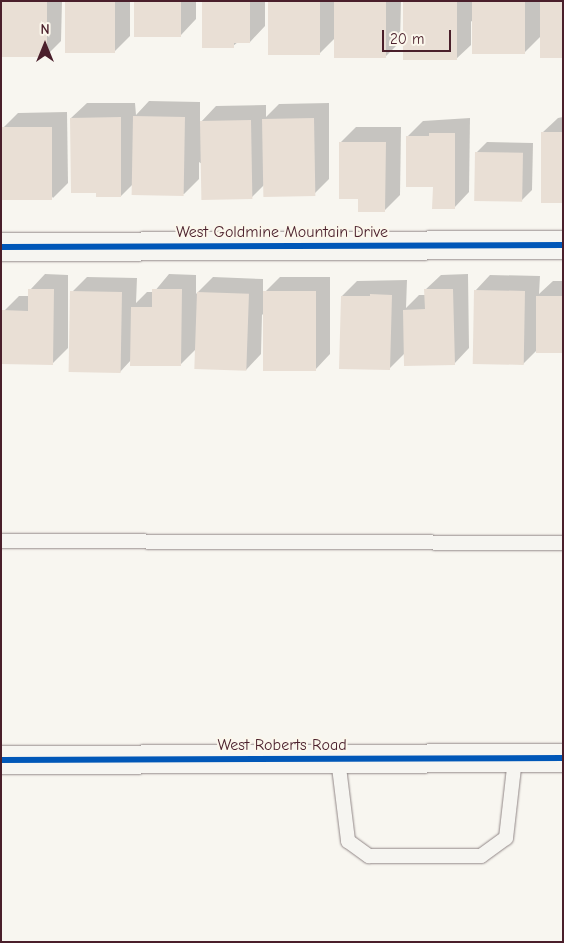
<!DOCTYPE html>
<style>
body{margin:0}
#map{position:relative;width:564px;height:943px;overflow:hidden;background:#f8f6f0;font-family:"Comic Neue",sans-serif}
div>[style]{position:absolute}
.shadow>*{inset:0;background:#0003}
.building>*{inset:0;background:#e9dfd5;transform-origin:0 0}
.roads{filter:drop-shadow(0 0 1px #918787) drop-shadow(0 0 1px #918787)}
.service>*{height:14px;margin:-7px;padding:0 7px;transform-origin:7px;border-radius:7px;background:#f6f5f1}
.minor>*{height:28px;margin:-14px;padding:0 14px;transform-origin:14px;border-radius:14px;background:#f6f5f1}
.cycleway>*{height:6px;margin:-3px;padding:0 3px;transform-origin:3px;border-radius:3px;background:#0057b8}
span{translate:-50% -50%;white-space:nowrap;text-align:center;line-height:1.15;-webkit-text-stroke:4px #fbf7ec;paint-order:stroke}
.street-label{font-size:16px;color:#4a1f2b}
.frame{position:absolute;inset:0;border:2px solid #4a1f2b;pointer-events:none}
.north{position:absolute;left:20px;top:20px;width:50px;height:50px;-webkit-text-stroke:4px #fbf7ec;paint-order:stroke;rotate:0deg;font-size:14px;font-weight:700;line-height:20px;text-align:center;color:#4a1f2b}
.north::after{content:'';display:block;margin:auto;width:18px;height:22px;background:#4a1f2b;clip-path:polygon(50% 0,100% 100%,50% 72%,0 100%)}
.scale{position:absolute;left:382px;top:30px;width:69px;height:22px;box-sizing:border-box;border:2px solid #4a1f2b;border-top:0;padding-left:6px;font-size:15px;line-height:18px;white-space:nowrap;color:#4a1f2b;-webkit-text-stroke:4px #fbf7ec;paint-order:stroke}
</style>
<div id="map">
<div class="shadow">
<i style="clip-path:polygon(1px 1px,62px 1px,61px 41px,46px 56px)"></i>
<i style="clip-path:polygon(66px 1px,130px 1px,130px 36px,115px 51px)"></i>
<i style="clip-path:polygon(135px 1px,196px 1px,196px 19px,181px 35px)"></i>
<i style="clip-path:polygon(203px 1px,265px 1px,265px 26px,250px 42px,238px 42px,233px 46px)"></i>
<i style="clip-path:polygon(269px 1px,401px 1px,400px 42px,385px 57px,335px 38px,320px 53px)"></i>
<i style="clip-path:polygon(404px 1px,563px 1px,541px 36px,525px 52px,471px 21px,471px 45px,455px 60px)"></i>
<i style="clip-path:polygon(149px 101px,200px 102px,200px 123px,216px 106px,266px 105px,266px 117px,279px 104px,329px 103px,329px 179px,314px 194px,264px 185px,252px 197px,199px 162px,199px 179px,184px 194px,133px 184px,121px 196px,97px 191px,71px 118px,87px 103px,135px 103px,136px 115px)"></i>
<i style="clip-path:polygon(67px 112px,68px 183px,53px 198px,3px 128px,18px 113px)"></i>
<i style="clip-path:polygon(563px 117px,563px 201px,542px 133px,558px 118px)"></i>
<i style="clip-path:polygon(470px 118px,469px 192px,454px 208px,434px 186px,407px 137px,423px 121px)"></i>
<i style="clip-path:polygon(356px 127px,401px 127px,400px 195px,384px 211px,359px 198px,341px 142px)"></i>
<i style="clip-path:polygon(487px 142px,533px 143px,532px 190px,522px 200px,476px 153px)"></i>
<i style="clip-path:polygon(45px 274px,68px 275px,68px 348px,52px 364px,4px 311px,19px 296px,30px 296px,30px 290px)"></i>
<i style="clip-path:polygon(169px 274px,196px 275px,196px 294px,213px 277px,263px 279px,263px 294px,280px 277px,330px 277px,330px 354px,315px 370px,262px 314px,261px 354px,246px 370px,196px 349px,180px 365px,131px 360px,120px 372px,72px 292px,87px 277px,137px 278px,136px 303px,147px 292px,154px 292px)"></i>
<i style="clip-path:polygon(468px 274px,469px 348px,454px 364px,405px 353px,389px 369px,342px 296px,357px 281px,407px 280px,406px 308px,419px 295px,426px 295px,425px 290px,441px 275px)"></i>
<i style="clip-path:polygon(490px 275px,540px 276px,539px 294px,553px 281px,563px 281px,563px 352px,537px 350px,523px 364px,475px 291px)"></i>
</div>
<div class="building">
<i style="left:1px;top:1px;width:46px;height:56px"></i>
<i style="left:65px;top:1px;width:50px;height:52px"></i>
<i style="left:134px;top:1px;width:47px;height:36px"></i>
<i style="clip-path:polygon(202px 1px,250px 1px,250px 43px,234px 43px,234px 48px,202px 48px)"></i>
<i style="left:268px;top:1px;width:52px;height:54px"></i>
<i style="left:334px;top:1px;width:52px;height:57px"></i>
<i style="left:403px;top:1px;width:54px;height:59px"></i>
<i style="left:472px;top:1px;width:53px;height:53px"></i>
<i style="left:540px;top:1px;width:23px;height:57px"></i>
<i style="left:133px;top:116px;width:52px;height:79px;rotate:1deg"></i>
<i style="clip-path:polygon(121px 117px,121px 197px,96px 197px,96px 193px,71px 193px,70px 118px)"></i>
<i style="left:314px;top:118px;width:78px;height:52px;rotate:89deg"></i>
<i style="left:251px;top:120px;width:79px;height:51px;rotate:89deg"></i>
<i style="left:1px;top:127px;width:51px;height:73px"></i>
<i style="left:541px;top:132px;width:22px;height:71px"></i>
<i style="clip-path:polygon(429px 133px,455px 133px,455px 209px,432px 209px,433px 187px,406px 187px,406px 136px,429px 136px)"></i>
<i style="clip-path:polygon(339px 142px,386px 142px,385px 212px,358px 212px,358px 199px,339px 199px)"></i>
<i style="left:475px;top:152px;width:48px;height:49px;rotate:1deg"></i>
<i style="clip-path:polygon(28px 289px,54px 289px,53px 365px,1px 364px,2px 310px,28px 311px)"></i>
<i style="clip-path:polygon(152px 289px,182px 289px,181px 366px,130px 366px,131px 307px,152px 307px)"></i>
<i style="clip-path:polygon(424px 289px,453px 289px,455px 365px,404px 366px,403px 310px,425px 309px)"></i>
<i style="left:474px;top:290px;width:51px;height:74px;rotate:1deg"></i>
<i style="left:70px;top:291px;width:52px;height:81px;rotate:1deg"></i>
<i style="left:263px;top:291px;width:53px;height:80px"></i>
<i style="left:197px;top:292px;width:52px;height:77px;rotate:2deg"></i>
<i style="clip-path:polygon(370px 294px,392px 295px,390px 370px,339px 369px,341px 296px,370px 296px)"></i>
<i style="left:536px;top:296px;width:27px;height:57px"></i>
</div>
<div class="roads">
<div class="service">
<i style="left:1px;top:541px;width:562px;rotate:0.2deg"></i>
<i style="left:338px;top:759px;width:83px;rotate:83deg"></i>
<i style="left:348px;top:841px;width:26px;rotate:36deg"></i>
<i style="left:369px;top:856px;width:112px"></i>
<i style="left:481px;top:856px;width:31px;rotate:-36deg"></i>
<i style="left:506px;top:838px;width:80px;rotate:-83.5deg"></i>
</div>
<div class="minor">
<i style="left:1px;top:247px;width:562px;rotate:-0.2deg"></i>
<i style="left:1px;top:760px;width:562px;rotate:-0.2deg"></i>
</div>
</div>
<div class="cycleway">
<i style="left:1px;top:247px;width:562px;rotate:-0.2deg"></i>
<i style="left:1px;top:760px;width:562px;rotate:-0.2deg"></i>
</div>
<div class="street-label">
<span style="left:282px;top:232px">West Goldmine Mountain Drive</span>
<span style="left:282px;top:745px">West Roberts Road</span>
</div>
<div class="frame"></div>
<div class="north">N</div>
<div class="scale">20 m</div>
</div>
